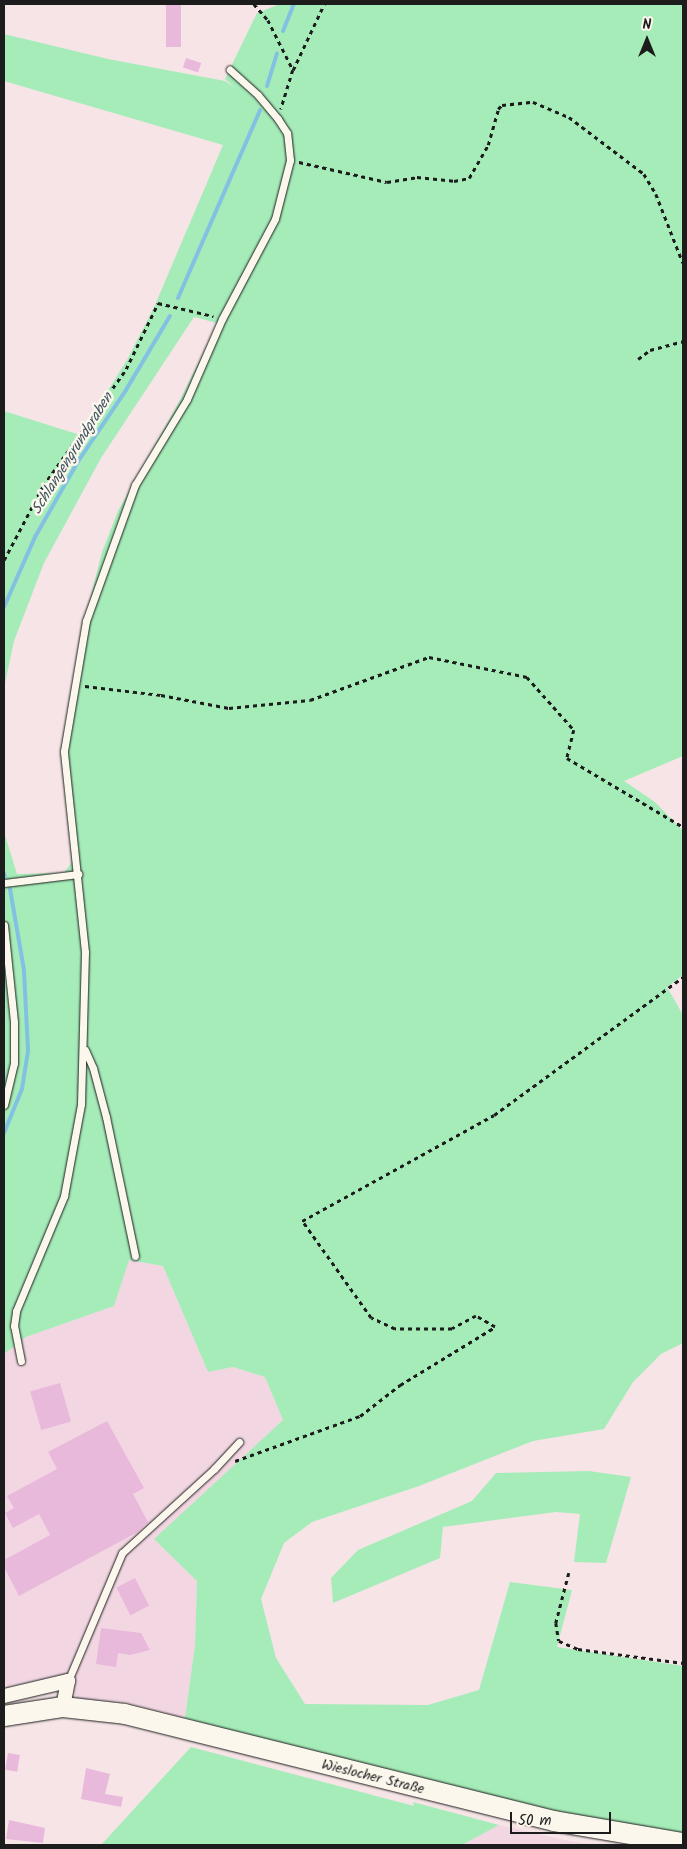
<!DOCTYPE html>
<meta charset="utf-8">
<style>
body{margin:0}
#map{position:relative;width:687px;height:1849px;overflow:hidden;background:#f6e4e7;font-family:Kalam,sans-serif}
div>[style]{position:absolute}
.built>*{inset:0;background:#f2d7e3}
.green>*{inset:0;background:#a5ecb9}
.stream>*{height:4px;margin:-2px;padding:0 2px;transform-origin:2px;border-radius:2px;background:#83c1e3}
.building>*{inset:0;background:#e9b9db;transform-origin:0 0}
.path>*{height:2.5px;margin-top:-1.25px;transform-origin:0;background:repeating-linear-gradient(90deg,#1c1c1c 0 4px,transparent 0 8px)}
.roads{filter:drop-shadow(0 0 1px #1c1c1c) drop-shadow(0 0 1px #1c1c1c)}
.service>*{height:7px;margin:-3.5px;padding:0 3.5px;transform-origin:3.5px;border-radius:3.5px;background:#fbf7ec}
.minor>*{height:14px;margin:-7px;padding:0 7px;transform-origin:7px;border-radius:7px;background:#fbf7ec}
.secondary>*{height:20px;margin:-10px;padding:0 10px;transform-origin:10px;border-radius:10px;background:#fbf7ec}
span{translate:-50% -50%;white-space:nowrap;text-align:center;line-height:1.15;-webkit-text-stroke:5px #fbf7ec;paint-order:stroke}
.street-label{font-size:14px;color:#1c1c1c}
.water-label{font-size:15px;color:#405662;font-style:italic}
.frame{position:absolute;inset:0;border:5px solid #1c1c1c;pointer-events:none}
.north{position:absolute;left:622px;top:15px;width:50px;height:50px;-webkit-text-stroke:4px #fbf7ec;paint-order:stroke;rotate:0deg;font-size:14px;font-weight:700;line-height:20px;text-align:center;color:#1c1c1c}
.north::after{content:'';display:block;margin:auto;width:18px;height:22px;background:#1c1c1c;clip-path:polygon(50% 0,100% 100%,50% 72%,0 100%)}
.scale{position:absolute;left:510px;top:1812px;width:101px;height:22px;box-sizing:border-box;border:2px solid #1c1c1c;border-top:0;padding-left:6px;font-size:15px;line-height:18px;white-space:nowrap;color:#1c1c1c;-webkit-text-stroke:4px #fbf7ec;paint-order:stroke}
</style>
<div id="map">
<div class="built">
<i style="clip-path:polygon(128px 1260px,163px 1266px,208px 1372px,233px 1367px,265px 1377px,283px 1420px,155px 1539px,197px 1581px,195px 1645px,185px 1718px,126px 1702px,77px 1699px,66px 1675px,8px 1686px,4px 1682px,4px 1354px,26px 1337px,114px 1306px)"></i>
<i style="clip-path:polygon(499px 1825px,569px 1841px,595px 1845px,462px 1845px)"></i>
</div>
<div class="green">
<i style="clip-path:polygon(280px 4px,683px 4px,683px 756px,624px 781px,655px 802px,683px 831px,683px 975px,667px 987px,683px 1015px,683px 1343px,661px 1354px,633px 1382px,604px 1429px,533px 1441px,419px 1486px,312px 1522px,284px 1543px,261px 1599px,276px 1658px,305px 1704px,428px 1705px,479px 1690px,510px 1582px,572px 1590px,557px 1647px,683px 1666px,683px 1836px,564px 1816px,256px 1739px,185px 1718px,195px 1645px,197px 1581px,154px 1539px,283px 1420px,265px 1377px,233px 1367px,208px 1372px,163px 1266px,129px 1260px,114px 1306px,26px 1337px,4px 1354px,4px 832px,17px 874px,64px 873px,72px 862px,63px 761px,84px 624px,102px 552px,118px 511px,179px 402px,242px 275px,217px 323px,194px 317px,101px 458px,44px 563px,14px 641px,4px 688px,4px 411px,80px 435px,127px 360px,155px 305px,223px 145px,4px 81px,4px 34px,108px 59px,225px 81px,235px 88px,225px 79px,257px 13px)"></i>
<i style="clip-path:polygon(589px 1471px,631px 1477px,606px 1563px,574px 1562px,580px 1514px,556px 1512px,443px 1527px,440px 1558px,333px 1603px,331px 1578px,358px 1550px,472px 1501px,496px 1473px)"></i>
<i style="clip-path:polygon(191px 1747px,414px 1806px,413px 1802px,499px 1825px,462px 1845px,101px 1845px)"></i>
</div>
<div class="stream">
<i style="left:283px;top:31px;width:29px;rotate:-68deg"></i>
<i style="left:267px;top:86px;width:34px;rotate:-73deg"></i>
<i style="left:178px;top:298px;width:205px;rotate:-66.4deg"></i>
<i style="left:4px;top:607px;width:77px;rotate:-66.1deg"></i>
<i style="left:35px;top:537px;width:89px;rotate:-60.3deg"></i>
<i style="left:79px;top:460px;width:84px;rotate:-56.1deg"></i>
<i style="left:126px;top:390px;width:86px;rotate:-59.3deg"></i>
<i style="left:4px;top:873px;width:3px;rotate:72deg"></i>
<i style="left:4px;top:1133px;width:48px;rotate:-67.8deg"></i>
<i style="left:22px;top:1089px;width:39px;rotate:-81deg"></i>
<i style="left:28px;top:1050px;width:80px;rotate:-92.9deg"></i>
<i style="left:24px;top:970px;width:82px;rotate:-99.8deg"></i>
</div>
<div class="building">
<i style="left:166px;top:4px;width:15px;height:43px"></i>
<i style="left:186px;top:58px;width:16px;height:10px;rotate:18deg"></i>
<i style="left:60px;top:1383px;width:40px;height:31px;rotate:74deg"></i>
<i style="clip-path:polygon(107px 1421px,144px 1488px,133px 1494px,148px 1522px,136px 1533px,19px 1596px,4px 1567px,4px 1560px,50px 1535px,39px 1514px,13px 1528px,5px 1513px,14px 1508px,7px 1496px,57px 1469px,48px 1452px)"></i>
<i style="left:135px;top:1578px;width:31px;height:21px;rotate:63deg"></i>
<i style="clip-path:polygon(101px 1628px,141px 1633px,150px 1650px,130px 1655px,118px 1653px,116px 1667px,96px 1664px)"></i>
<i style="left:8px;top:1753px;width:12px;height:17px;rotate:9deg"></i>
<i style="clip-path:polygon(86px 1768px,110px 1774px,105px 1794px,123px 1797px,121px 1807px,81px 1799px)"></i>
<i style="clip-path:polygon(9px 1820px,45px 1828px,43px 1843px,6px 1839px)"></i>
</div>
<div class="path">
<i style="left:254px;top:4px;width:21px;rotate:49deg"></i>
<i style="left:268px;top:20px;width:56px;rotate:63.4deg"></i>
<i style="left:293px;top:70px;width:41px;rotate:107.1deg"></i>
<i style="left:293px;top:70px;width:73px;rotate:-64.8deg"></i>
<i style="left:299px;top:162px;width:90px;rotate:12.8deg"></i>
<i style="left:387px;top:182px;width:30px;rotate:-9deg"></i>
<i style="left:417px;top:177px;width:37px;rotate:6deg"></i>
<i style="left:454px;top:181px;width:15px;rotate:-11deg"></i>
<i style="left:469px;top:178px;width:38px;rotate:-60deg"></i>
<i style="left:488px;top:145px;width:37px;rotate:-74deg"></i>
<i style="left:498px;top:109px;width:6px;rotate:-45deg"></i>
<i style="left:502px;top:105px;width:31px;rotate:-6deg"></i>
<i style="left:533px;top:102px;width:39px;rotate:23deg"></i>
<i style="left:569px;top:117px;width:94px;rotate:37.2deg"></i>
<i style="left:644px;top:174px;width:23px;rotate:59deg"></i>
<i style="left:656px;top:194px;width:74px;rotate:68.6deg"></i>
<i style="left:638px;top:359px;width:15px;rotate:-37deg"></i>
<i style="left:650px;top:350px;width:34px;rotate:-15deg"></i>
<i style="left:4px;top:560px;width:84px;rotate:-62.2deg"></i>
<i style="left:43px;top:486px;width:143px;rotate:-54.6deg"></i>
<i style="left:126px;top:369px;width:73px;rotate:-64.1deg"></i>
<i style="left:158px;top:303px;width:57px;rotate:13.3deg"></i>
<i style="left:85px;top:686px;width:77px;rotate:6.8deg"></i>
<i style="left:161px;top:695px;width:69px;rotate:10.8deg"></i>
<i style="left:229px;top:708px;width:81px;rotate:-5.6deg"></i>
<i style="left:310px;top:700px;width:127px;rotate:-19.9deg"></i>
<i style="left:429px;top:657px;width:100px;rotate:11.5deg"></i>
<i style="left:527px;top:677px;width:71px;rotate:48.4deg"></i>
<i style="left:574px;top:730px;width:29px;rotate:104deg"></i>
<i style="left:567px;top:758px;width:135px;rotate:30.7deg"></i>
<i style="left:235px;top:1461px;width:133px;rotate:-19.8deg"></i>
<i style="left:360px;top:1416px;width:51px;rotate:-37.8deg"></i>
<i style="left:400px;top:1385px;width:111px;rotate:-31.4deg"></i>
<i style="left:495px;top:1327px;width:22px;rotate:-150deg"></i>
<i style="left:476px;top:1316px;width:27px;rotate:152deg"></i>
<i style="left:452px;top:1329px;width:57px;rotate:180deg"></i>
<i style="left:395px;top:1329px;width:26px;rotate:-155deg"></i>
<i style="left:371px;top:1318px;width:119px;rotate:-125.4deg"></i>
<i style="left:302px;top:1221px;width:219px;rotate:-28.9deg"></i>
<i style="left:494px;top:1115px;width:234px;rotate:-36.1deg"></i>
<i style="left:569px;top:1573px;width:52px;rotate:104.6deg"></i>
<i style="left:556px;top:1623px;width:18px;rotate:81deg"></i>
<i style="left:559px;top:1641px;width:21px;rotate:23deg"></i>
<i style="left:578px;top:1649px;width:106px;rotate:7.6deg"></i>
</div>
<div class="roads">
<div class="service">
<i style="left:4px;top:883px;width:75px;rotate:-6.9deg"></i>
<i style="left:4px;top:925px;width:98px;rotate:84.1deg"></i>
<i style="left:14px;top:1022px;width:41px;rotate:90deg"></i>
<i style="left:14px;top:1063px;width:43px;rotate:103.4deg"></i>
<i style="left:85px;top:1050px;width:20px;rotate:66deg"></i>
<i style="left:93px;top:1068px;width:51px;rotate:75.1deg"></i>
<i style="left:106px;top:1117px;width:142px;rotate:78.2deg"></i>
<i style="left:21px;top:1361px;width:36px;rotate:-101deg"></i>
<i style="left:14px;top:1326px;width:15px;rotate:-82deg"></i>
<i style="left:16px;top:1311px;width:125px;rotate:-67.3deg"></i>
<i style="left:64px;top:1196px;width:94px;rotate:-79.5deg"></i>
<i style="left:81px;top:1104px;width:152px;rotate:-88.5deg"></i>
<i style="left:85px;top:952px;width:202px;rotate:-96deg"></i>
<i style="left:64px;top:751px;width:132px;rotate:-80.4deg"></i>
<i style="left:86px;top:621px;width:145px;rotate:-70.2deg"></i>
<i style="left:135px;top:485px;width:100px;rotate:-58.8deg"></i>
<i style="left:187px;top:399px;width:87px;rotate:-66.4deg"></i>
<i style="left:222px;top:319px;width:113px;rotate:-62.1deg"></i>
<i style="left:275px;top:219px;width:61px;rotate:-75.7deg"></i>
<i style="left:290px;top:160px;width:27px;rotate:-96deg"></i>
<i style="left:287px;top:133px;width:17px;rotate:-123deg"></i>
<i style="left:278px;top:119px;width:31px;rotate:-130deg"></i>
<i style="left:258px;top:95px;width:38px;rotate:-138deg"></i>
<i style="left:68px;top:1681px;width:139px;rotate:-67.1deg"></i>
<i style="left:122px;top:1553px;width:125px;rotate:-42.4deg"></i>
<i style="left:214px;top:1469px;width:37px;rotate:-47deg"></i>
</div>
<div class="minor">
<i style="left:4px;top:1696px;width:66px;rotate:-13.2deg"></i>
<i style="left:68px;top:1681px;width:26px;rotate:101deg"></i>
</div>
<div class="secondary">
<i style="left:4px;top:1716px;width:60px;rotate:-8.7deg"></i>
<i style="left:63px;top:1707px;width:62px;rotate:6.4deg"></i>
<i style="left:125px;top:1714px;width:442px;rotate:14deg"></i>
<i style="left:554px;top:1821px;width:131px;rotate:9.7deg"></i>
</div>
</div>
<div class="street-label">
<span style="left:373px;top:1777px;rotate:14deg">Wieslocher Straße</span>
</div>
<div class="water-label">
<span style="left:73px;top:454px;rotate:-58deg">Schlangengrundgraben</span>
</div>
<div class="frame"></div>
<div class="north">N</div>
<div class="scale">50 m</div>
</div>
